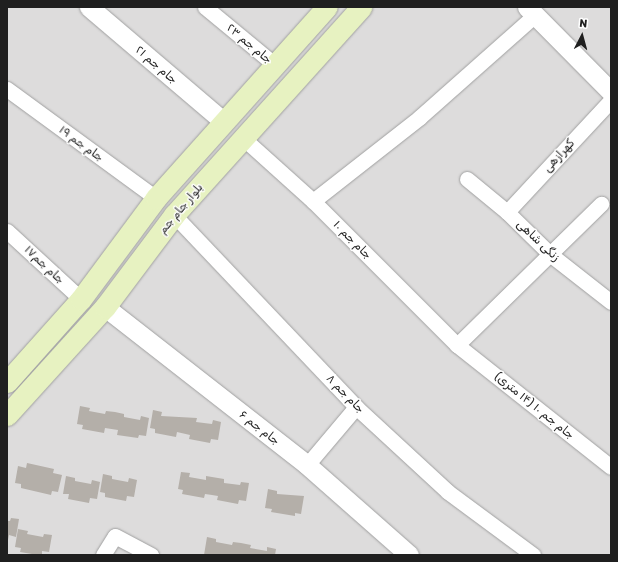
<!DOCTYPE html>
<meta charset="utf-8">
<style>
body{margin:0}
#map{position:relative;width:618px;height:562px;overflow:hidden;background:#efede7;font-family:Rubik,"Noto Sans Arabic",sans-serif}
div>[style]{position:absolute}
.residential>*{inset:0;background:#dddcdc;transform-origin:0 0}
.building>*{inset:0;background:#b4afa9}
.roads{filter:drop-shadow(0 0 1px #a0a0a0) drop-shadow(0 0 1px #a0a0a0)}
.minor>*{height:15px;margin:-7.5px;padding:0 7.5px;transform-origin:7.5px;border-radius:7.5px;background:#fff}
.tertiary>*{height:19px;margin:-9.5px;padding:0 9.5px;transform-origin:9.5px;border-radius:9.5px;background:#fff}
.secondary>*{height:21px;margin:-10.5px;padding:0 10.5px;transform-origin:10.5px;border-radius:10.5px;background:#e7f2c1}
span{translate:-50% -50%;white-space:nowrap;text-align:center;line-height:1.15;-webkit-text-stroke:3px #fff;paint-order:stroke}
.street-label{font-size:12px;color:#1f1f1f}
.frame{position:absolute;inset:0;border:8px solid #1f1f1f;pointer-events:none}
.north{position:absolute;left:562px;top:16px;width:40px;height:40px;-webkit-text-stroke:3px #fff;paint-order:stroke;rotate:6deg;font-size:11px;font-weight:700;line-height:16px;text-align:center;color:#1f1f1f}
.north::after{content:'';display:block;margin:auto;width:14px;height:18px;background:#1f1f1f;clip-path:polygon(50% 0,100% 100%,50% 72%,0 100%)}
</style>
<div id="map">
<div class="residential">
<i style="left:7px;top:7px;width:604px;height:548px"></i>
</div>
<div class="building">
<i style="clip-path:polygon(80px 406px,90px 408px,89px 411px,105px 414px,106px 411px,115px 412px,124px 414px,124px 417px,140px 420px,141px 416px,149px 418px,146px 436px,139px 435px,138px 438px,117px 435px,118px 430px,105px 428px,104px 433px,82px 429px,83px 425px,77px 424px)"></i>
<i style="clip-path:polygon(153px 410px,162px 412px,161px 416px,197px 418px,196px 422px,212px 424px,213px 420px,221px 422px,218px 440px,211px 439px,210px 443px,189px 439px,190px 435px,177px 432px,176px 437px,155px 433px,155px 429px,150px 428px)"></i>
<i style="clip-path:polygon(27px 463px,54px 469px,53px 473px,62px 475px,58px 492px,52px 491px,51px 495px,21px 488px,21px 484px,15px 483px,18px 466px,26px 468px)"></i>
<i style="clip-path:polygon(181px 472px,190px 473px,189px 477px,206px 480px,206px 476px,224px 479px,224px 483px,240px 485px,241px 482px,249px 483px,246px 501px,239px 500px,238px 504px,217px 500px,218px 496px,212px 495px,205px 494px,204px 498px,182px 494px,183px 490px,178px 489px)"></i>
<i style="clip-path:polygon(103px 474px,112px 476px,112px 479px,128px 482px,129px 478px,137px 480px,134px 497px,127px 496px,126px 501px,105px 497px,105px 493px,100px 492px)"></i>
<i style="clip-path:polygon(66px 476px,75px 478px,75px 481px,91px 484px,92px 480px,100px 482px,97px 499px,90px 498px,89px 503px,68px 499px,69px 494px,63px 494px)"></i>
<i style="clip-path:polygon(268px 489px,277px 491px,277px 494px,304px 496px,301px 514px,295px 513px,295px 516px,271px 512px,272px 509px,265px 508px)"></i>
<i style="clip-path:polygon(11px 518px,19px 519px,16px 537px,9px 535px,8px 540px,7px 521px,10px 521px)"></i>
<i style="clip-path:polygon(18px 529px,28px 531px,27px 534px,43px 537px,44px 534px,52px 535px,49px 552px,42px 551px,42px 555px,38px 555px,20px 552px,21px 548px,15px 547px)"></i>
<i style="clip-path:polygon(207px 537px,216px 539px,216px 542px,232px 545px,233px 542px,241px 543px,251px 545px,250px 548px,267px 551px,267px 547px,276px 549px,275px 555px,204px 555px)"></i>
</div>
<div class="roads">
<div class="minor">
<i style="left:205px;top:7px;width:91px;rotate:39.6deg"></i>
<i style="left:7px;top:89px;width:185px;rotate:36.2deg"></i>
<i style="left:243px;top:138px;width:94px;rotate:42deg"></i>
<i style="left:313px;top:201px;width:204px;rotate:45deg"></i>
<i style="left:457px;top:345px;width:196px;rotate:38.4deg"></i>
<i style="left:467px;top:179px;width:52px;rotate:39.5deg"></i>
<i style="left:507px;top:212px;width:62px;rotate:44.3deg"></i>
<i style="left:551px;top:255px;width:76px;rotate:38.1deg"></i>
<i style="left:313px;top:201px;width:136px;rotate:-38.1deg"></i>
<i style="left:420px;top:117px;width:154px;rotate:-41.6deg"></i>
<i style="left:507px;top:212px;width:153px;rotate:-47.1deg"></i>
<i style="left:174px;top:215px;width:265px;rotate:46.5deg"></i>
<i style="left:356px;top:407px;width:125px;rotate:42.7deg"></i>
<i style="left:448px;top:492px;width:106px;rotate:36.5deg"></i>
<i style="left:7px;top:231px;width:100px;rotate:42.6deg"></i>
<i style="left:457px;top:345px;width:202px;rotate:-44.4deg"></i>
<i style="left:307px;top:465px;width:76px;rotate:-49.8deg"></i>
<i style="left:103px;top:555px;width:22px;rotate:-58deg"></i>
<i style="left:115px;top:536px;width:41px;rotate:27.8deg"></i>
</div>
<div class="tertiary">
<i style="left:89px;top:7px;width:177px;rotate:40.4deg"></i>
<i style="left:527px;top:7px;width:120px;rotate:45.3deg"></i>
<i style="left:105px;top:307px;width:256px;rotate:38deg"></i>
<i style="left:307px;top:465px;width:136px;rotate:41.4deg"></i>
</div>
<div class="secondary">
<i style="left:7px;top:382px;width:111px;rotate:-48.3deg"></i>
<i style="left:81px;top:299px;width:126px;rotate:-53.4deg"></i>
<i style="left:156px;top:198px;width:256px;rotate:-48.2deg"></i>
<i style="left:7px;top:415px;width:146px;rotate:-47.8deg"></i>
<i style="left:105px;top:307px;width:115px;rotate:-53.1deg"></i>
<i style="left:174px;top:215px;width:280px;rotate:-48deg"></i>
</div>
</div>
<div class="street-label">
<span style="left:249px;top:44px;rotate:40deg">جام جم ۲۳</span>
<span style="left:156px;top:65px;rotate:41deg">جام جم ۲۱</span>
<span style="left:81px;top:144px;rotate:36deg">جام جم ۱۹</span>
<span style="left:559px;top:156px;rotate:-47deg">کهرازهی</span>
<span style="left:181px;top:209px;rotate:-50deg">بلوار جام جم</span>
<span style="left:352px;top:240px;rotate:45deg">جام جم ۱۰</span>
<span style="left:538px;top:241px;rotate:43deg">زنگی شاهی</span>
<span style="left:44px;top:265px;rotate:43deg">جام جم۱۷</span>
<span style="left:345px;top:394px;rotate:46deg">جام جم ۸</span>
<span style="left:534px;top:406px;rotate:39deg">جام جم ۱۰ (۱۴ متری)</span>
<span style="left:259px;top:428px;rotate:38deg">جام جم ۶</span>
</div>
<div class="frame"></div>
<div class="north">N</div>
</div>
